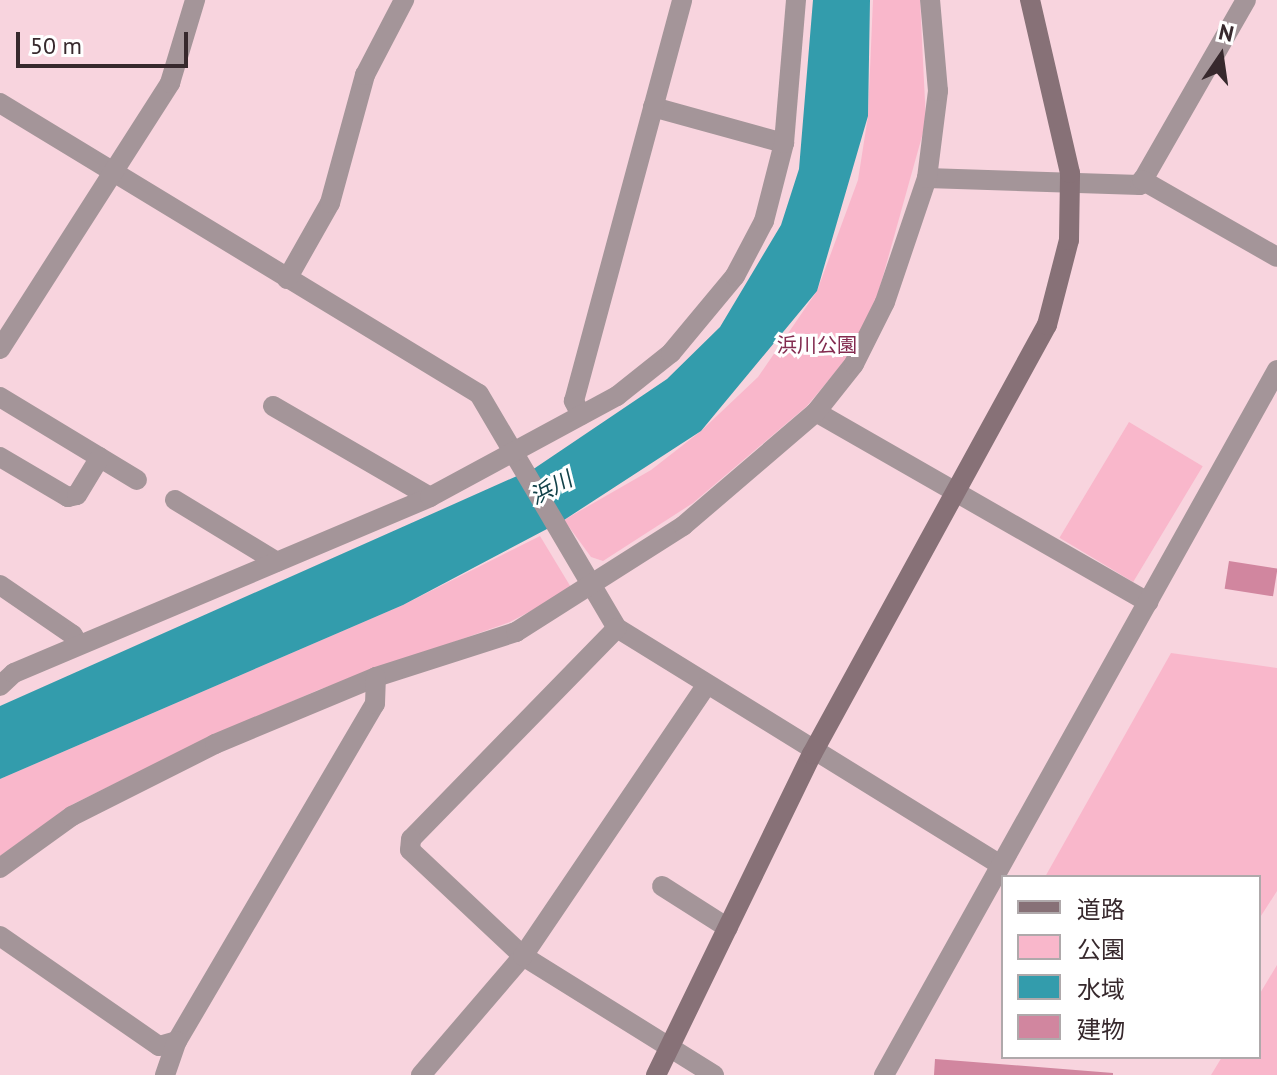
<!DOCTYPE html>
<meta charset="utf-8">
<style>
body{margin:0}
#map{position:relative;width:1277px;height:1075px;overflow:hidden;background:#f8d4de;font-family:"PT Sans","Noto Sans JP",sans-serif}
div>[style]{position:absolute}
.green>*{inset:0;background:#f9b7cb;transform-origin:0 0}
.water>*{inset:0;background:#339cac}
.building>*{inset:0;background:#d1869f;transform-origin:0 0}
.street>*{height:20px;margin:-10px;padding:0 10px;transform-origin:10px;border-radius:10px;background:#a49599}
.secondary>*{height:20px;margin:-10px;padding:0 10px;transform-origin:10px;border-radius:10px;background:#877177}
span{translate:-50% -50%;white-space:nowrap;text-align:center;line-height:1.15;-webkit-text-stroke:6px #fff;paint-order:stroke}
.park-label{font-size:20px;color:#832b4f}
.water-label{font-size:22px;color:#134249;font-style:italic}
.legend{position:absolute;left:1001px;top:875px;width:260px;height:184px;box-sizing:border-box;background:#fff;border:2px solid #afa9ab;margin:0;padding:10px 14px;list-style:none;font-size:24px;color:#37292d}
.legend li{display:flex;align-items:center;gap:16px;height:40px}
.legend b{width:40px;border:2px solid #afa9ab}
.north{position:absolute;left:1181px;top:16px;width:80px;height:80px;-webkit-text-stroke:6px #fff;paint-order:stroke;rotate:13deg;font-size:22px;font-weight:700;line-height:32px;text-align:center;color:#37292d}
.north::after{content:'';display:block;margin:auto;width:28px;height:36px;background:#37292d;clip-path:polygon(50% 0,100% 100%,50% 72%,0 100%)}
.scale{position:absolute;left:16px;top:32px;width:172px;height:36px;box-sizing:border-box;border:4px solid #37292d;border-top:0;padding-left:10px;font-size:24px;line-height:28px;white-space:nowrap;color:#37292d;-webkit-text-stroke:6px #fff;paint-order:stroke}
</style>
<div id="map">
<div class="green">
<i style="clip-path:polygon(873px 0,920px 0,926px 122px,878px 294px,847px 358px,807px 406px,693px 503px,603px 561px,591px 557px,564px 520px,651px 470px,701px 431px,758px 377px,817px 291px,858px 180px,868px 116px)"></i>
<i style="left:1129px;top:422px;width:86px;height:135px;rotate:31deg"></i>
<i style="clip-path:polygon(540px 536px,572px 589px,510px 622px,318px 690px,209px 738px,73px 804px,0 856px,0 779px,403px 605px)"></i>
<i style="clip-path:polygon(1171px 653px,1277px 668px,1277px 891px,1259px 919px,1259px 877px,1045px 877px)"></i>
<i style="clip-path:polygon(1277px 965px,1277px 1075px,1211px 1075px,1222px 1057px,1259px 1057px,1259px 995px)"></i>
</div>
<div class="water">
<i style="clip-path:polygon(813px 0,870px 0,868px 116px,817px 291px,701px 431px,564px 520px,403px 605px,0 779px,0 706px,535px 468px,667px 379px,720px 327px,781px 225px,799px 169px)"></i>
</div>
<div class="building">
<i style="left:1229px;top:561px;width:49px;height:28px;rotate:9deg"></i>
<i style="clip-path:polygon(935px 1059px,1113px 1073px,1113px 1075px,934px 1075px)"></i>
</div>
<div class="street">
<i style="left:0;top:103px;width:560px;rotate:31.28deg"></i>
<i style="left:479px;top:394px;width:272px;rotate:59.5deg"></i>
<i style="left:617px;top:628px;width:449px;rotate:31.7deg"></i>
<i style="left:653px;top:107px;width:136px;rotate:15.4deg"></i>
<i style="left:927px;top:178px;width:213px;rotate:1.9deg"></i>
<i style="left:1140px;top:185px;width:213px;rotate:-60.2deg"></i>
<i style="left:1142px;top:180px;width:155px;rotate:29.7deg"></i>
<i style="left:287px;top:279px;width:87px;rotate:-60.5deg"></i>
<i style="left:330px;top:203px;width:133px;rotate:-74.7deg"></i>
<i style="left:365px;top:75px;width:85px;rotate:-62.5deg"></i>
<i style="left:0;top:349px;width:316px;rotate:-57.4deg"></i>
<i style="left:170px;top:83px;width:87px;rotate:-73.2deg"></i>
<i style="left:0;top:397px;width:160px;rotate:31.2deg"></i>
<i style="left:273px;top:406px;width:181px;rotate:30.1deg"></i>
<i style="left:816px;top:412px;width:383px;rotate:29.8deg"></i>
<i style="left:581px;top:415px;width:16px;rotate:-117deg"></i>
<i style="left:574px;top:401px;width:415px;rotate:-74.9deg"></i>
<i style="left:0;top:457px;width:79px;rotate:30.5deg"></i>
<i style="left:68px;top:497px;width:9px;rotate:-13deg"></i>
<i style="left:77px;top:495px;width:44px;rotate:-58.8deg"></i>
<i style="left:175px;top:500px;width:119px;rotate:31.3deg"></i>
<i style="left:0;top:585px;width:88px;rotate:34.4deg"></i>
<i style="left:73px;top:635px;width:11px;rotate:63deg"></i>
<i style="left:617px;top:628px;width:295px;rotate:134.3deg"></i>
<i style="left:411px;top:839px;width:11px;rotate:95deg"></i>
<i style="left:410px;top:850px;width:155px;rotate:43.2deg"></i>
<i style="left:523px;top:956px;width:225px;rotate:31.9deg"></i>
<i style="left:0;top:686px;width:19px;rotate:-43deg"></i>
<i style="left:14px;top:673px;width:452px;rotate:-22.9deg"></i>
<i style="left:430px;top:497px;width:213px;rotate:-28.4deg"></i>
<i style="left:617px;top:396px;width:69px;rotate:-38.5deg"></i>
<i style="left:671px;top:353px;width:100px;rotate:-50.3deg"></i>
<i style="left:735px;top:276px;width:62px;rotate:-62.2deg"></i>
<i style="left:764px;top:221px;width:81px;rotate:-75.6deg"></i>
<i style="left:784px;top:143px;width:144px;rotate:-85.2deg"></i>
<i style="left:0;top:868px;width:89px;rotate:-35.8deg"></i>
<i style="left:72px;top:816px;width:160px;rotate:-26.7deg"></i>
<i style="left:215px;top:744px;width:174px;rotate:-22.6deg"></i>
<i style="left:376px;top:677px;width:147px;rotate:-17.8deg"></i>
<i style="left:516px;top:632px;width:198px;rotate:-32.4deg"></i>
<i style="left:683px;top:526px;width:175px;rotate:-40.6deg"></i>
<i style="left:816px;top:412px;width:61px;rotate:-51.6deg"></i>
<i style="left:854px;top:364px;width:69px;rotate:-63.4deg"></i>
<i style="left:885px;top:302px;width:131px;rotate:-71.3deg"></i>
<i style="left:927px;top:178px;width:88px;rotate:-82.8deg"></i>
<i style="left:938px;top:91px;width:91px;rotate:-95deg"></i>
<i style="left:662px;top:886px;width:78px;rotate:32.5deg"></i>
<i style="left:0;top:936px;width:193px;rotate:34.7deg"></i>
<i style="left:159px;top:1046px;width:19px;rotate:-16deg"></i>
<i style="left:177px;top:1041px;width:391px;rotate:-59.6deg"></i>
<i style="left:375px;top:704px;width:27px;rotate:-88deg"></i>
<i style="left:165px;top:1075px;width:36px;rotate:-71deg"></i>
<i style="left:421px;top:1075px;width:157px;rotate:-49.4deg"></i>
<i style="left:523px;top:956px;width:325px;rotate:-55.9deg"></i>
<i style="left:884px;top:1075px;width:807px;rotate:-60.86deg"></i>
</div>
<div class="secondary">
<i style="left:656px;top:1075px;width:357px;rotate:-64.1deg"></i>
<i style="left:812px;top:754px;width:489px;rotate:-61.3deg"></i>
<i style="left:1047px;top:325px;width:88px;rotate:-75.5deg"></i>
<i style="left:1069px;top:240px;width:67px;rotate:-89.1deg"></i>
<i style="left:1070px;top:173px;width:178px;rotate:-103deg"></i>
</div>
<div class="park-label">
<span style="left:817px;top:345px">浜川公園</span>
</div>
<div class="water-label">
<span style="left:551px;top:488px;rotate:-28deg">浜川</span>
</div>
<ul class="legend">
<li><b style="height:10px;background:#877177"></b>道路</li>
<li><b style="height:22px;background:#f9b7cb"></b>公園</li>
<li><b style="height:22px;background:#339cac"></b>水域</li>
<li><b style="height:22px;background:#d1869f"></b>建物</li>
</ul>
<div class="north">N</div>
<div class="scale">50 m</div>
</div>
